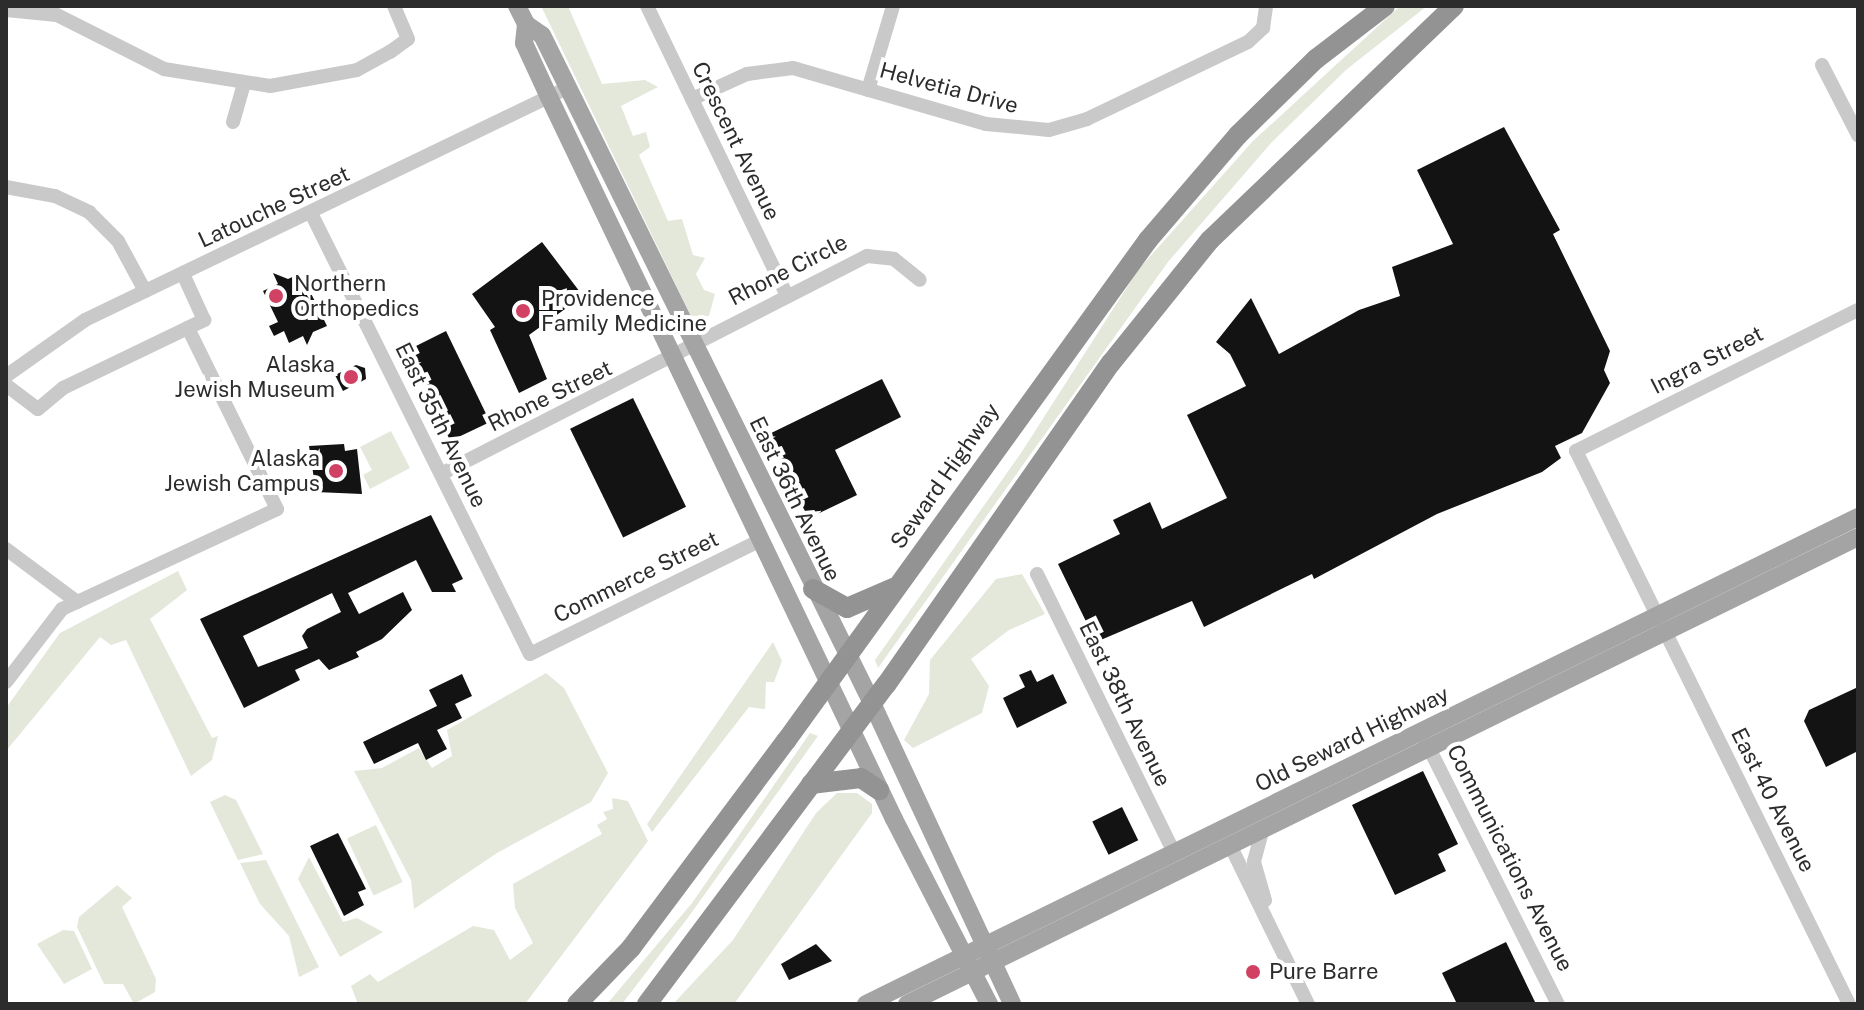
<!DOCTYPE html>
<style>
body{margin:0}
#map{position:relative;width:1864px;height:1010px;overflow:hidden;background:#fff;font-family:"Public Sans",sans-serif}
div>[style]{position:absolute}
.green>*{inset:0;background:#e4e8db;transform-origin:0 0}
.building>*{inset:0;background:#131313;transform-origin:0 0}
.minor>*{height:14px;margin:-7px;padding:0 7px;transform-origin:7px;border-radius:7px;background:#c9c9c9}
.major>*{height:18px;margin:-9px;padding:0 9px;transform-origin:9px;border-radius:9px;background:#a4a4a4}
.highway>*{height:20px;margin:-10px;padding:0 10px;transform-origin:10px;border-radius:10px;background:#939393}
.dots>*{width:22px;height:22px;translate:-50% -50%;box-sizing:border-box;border:4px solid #fff;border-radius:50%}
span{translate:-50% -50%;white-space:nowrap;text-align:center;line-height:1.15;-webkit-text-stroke:8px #fff;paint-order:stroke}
.street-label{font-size:22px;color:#2c2c2c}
.poi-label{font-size:22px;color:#2c2c2c}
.left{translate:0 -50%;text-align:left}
.right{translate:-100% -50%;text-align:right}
.frame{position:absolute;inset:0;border:8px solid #2c2c2c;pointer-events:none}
</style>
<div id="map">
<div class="green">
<i style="clip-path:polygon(541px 6px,568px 6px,602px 84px,645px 80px,658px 87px,621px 106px,633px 136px,646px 132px,650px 147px,639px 155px,668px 221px,682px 219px,693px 255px,705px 258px,696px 274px,704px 290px,715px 294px,709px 316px,691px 316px)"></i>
<i style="clip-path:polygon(1400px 6px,1427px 6px,1346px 70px,1272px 142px,1168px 262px,878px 668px,875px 660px,1021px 453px,1138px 270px,1253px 141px)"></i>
<i style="clip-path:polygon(391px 431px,410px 468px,370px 489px,363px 475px,372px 470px,360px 447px)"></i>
<i style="clip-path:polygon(178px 571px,187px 590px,150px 619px,212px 738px,218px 736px,212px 760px,191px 776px,126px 640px,111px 645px,100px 637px,6px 751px,6px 708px,60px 633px)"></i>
<i style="clip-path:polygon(1022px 574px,1045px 614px,1009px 630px,971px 659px,989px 686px,982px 713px,913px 748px,904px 740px,929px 694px,930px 660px,996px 579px)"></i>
<i style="clip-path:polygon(773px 642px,782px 661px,774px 682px,766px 682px,765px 709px,749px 707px,652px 832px,647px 824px)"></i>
<i style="clip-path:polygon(546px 673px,564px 688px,608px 773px,591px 802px,497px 853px,414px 909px,411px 880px,354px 771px,382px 768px,419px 748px,432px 768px,452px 756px,447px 730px)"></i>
<i style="clip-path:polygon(810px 733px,818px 736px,687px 919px,622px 1004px,607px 1004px,692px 903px)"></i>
<i style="clip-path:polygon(837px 793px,857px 793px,872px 804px,872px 813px,734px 1004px,673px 1004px,733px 940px,816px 813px)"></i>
<i style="clip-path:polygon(225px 795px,236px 800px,263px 854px,238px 860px,210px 802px)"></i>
<i style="clip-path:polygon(612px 798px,628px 801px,648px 841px,525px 1004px,358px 1004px,351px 986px,370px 974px,378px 982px,473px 926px,494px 930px,510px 960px,533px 943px,515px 908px,513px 884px,602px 834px,597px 825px,607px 819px,603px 812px,613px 809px)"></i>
<i style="left:376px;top:825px;width:63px;height:32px;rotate:65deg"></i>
<i style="clip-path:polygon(309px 857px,343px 922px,357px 918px,383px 932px,340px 957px,298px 879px)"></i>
<i style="clip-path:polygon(266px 860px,319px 967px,299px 977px,289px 936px,260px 904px,240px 863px)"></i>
<i style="clip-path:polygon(117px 885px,132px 898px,122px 907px,156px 979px,155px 992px,134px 1004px,123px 984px,104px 984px,77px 927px,79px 917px)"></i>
<i style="clip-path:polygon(63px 930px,74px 931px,92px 969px,64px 984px,37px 944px)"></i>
</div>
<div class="building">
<i style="clip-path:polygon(1504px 127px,1560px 230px,1553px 234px,1610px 351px,1604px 370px,1610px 383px,1582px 433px,1555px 446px,1561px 458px,1542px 472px,1437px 514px,1314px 579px,1312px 574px,1204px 627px,1192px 601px,1096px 642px,1058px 564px,1120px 534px,1113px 520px,1150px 502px,1162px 529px,1227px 498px,1187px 415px,1246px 386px,1230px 354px,1216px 342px,1251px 298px,1279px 354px,1359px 310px,1400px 296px,1392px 267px,1453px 244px,1417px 170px)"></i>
<i style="clip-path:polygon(542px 242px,583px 296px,529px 335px,547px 379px,519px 393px,490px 330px,495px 327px,472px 294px)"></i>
<i style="clip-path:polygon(273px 273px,288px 279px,301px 273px,327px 326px,313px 332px,307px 345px,303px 336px,289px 343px,284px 331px,274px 336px,269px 326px,278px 322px,263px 291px,278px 284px)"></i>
<i style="clip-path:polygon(446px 331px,490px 422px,450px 441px,412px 348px)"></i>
<i style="clip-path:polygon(356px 365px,365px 368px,366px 379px,343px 391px,335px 375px)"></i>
<i style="clip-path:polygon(882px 379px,901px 417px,835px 450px,857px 495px,809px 518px,763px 437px)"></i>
<i style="left:633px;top:398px;width:121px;height:70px;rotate:64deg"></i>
<i style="clip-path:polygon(344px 444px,345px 451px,357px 449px,362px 494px,316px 492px,309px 446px)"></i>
<i style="clip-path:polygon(evenodd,431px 515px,463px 579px,452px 584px,456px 592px,432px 592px,416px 560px,348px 593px,359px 614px,403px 592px,412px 610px,382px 639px,356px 652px,359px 657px,329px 670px,319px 659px,295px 670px,300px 680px,244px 708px,200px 619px,431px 515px,332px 593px,341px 612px,307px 629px,302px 636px,308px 648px,258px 667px,243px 636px,332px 593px)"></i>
<i style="clip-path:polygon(1031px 670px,1037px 682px,1053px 674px,1067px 703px,1017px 728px,1003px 698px,1025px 687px,1019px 675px)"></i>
<i style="clip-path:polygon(462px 674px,472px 696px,455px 704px,462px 718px,437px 730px,447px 749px,426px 760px,418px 743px,374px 764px,363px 742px,437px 706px,429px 690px)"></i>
<i style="clip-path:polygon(1858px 687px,1858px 751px,1826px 767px,1804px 721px,1809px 710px)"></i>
<i style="clip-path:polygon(1423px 771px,1458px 844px,1438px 854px,1446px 871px,1395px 895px,1352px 805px)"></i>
<i style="left:1122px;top:807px;width:37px;height:33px;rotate:64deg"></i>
<i style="clip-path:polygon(338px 833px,366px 889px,358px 892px,364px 905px,344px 916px,310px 846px)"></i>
<i style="clip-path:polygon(1506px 942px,1536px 1004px,1457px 1004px,1442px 973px)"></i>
<i style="clip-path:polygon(816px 944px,832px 961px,789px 980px,781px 964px)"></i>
</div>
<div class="minor">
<i style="left:647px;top:6px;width:320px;rotate:64.2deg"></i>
<i style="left:6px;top:10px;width:51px;rotate:5.6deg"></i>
<i style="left:57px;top:15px;width:120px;rotate:26.8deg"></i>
<i style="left:164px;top:69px;width:107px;rotate:9.1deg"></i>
<i style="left:270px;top:86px;width:88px;rotate:-10.4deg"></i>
<i style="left:357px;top:70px;width:38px;rotate:-29deg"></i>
<i style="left:390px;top:52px;width:22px;rotate:-36deg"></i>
<i style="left:408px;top:39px;width:36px;rotate:-113deg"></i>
<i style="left:1822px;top:65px;width:79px;rotate:62.8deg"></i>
<i style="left:868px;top:90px;width:88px;rotate:-73.4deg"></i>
<i style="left:692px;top:99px;width:60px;rotate:-24.4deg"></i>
<i style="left:747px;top:74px;width:46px;rotate:-7.4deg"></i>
<i style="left:793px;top:68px;width:201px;rotate:16.2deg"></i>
<i style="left:986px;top:124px;width:63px;rotate:5.4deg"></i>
<i style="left:1049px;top:130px;width:40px;rotate:-16deg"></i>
<i style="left:1087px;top:119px;width:178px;rotate:-25.6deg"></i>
<i style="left:1248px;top:42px;width:21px;rotate:-43deg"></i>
<i style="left:1263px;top:28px;width:22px;rotate:-82deg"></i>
<i style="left:233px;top:122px;width:37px;rotate:-74deg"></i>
<i style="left:6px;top:187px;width:50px;rotate:10.4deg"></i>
<i style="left:55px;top:196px;width:38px;rotate:25deg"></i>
<i style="left:89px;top:212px;width:41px;rotate:45deg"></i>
<i style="left:118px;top:241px;width:57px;rotate:61.6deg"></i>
<i style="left:312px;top:215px;width:490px;rotate:63.6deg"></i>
<i style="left:530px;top:654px;width:258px;rotate:-26.3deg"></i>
<i style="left:6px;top:376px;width:97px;rotate:-35.3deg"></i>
<i style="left:85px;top:320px;width:535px;rotate:-25.7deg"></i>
<i style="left:6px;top:385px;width:40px;rotate:37deg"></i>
<i style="left:38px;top:409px;width:33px;rotate:-40deg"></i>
<i style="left:63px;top:388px;width:157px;rotate:-25.7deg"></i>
<i style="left:204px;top:320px;width:51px;rotate:-114.5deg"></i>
<i style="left:441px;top:474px;width:479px;rotate:-27.1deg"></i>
<i style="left:867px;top:256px;width:27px;rotate:6deg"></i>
<i style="left:894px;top:259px;width:33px;rotate:39deg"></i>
<i style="left:6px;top:549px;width:89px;rotate:36.7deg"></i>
<i style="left:1037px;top:574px;width:311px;rotate:63.8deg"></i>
<i style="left:6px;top:682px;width:92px;rotate:-52.5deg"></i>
<i style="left:62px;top:609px;width:237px;rotate:-24.9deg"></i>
<i style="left:277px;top:509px;width:202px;rotate:-116.2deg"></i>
<i style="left:1425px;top:740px;width:296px;rotate:63.3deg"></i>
<i style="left:1263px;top:828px;width:35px;rotate:105deg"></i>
<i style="left:1254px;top:862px;width:40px;rotate:74deg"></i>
<i style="left:1230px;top:845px;width:177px;rotate:63.9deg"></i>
<i style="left:1849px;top:1004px;width:617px;rotate:-116.27deg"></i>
<i style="left:1576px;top:451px;width:315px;rotate:-26.6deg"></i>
</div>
<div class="major">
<i style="left:517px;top:6px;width:20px;rotate:63deg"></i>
<i style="left:526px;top:24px;width:19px;rotate:96deg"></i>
<i style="left:524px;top:43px;width:60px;rotate:65.2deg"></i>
<i style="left:549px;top:97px;width:800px;rotate:64.46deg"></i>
<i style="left:894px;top:819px;width:208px;rotate:62.8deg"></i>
<i style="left:526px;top:24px;width:19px;rotate:35deg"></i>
<i style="left:542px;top:35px;width:743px;rotate:63.71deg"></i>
<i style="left:871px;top:701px;width:334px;rotate:65deg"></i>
<i style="left:866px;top:1004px;width:1105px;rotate:-26.15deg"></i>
<i style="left:907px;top:1004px;width:1059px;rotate:-26.15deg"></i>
</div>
<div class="highway">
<i style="left:813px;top:589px;width:39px;rotate:29deg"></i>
<i style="left:847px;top:608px;width:50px;rotate:-23.5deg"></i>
<i style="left:811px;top:784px;width:50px;rotate:-6.8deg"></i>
<i style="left:861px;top:778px;width:22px;rotate:34deg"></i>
<i style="left:577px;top:1004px;width:78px;rotate:-46deg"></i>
<i style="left:631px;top:948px;width:259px;rotate:-53.2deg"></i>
<i style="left:786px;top:741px;width:618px;rotate:-54.15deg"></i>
<i style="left:1148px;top:240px;width:138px;rotate:-49.4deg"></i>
<i style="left:1238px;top:135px;width:109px;rotate:-44.3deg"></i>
<i style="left:1316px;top:59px;width:87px;rotate:-37.5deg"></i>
<i style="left:647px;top:1004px;width:399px;rotate:-53.2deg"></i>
<i style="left:886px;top:685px;width:393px;rotate:-55.1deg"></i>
<i style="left:1111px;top:363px;width:158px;rotate:-51.2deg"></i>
<i style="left:1210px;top:240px;width:338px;rotate:-43.8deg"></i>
</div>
<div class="dots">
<i style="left:276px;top:296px;background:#d04163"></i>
<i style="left:523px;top:311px;background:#d04163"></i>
<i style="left:351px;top:377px;background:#d04163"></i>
<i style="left:336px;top:471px;background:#d04163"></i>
<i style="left:1253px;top:972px;background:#d04163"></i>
</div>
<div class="street-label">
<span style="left:949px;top:88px;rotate:15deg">Helvetia Drive</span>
<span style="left:736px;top:141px;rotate:64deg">Crescent Avenue</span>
<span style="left:274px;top:207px;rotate:-25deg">Latouche Street</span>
<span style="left:788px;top:270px;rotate:-27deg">Rhone Circle</span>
<span style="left:1707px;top:360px;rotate:-27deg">Ingra Street</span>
<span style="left:550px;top:396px;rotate:-26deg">Rhone Street</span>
<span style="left:441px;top:425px;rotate:64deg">East 35th Avenue</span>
<span style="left:945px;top:476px;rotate:-55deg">Seward Highway</span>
<span style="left:795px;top:499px;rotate:64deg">East 36th Avenue</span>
<span style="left:636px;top:577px;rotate:-26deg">Commerce Street</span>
<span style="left:1125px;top:704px;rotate:64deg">East 38th Avenue</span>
<span style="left:1352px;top:739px;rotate:-26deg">Old Seward Highway</span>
<span style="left:1773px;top:800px;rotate:63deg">East 40 Avenue</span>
<span style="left:1510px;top:858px;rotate:63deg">Communications Avenue</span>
</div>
<div class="poi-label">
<span class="left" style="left:294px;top:296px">Northern<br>Orthopedics</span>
<span class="left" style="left:541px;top:311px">Providence<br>Family Medicine</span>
<span class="right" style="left:335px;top:377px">Alaska<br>Jewish Museum</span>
<span class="right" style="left:320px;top:471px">Alaska<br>Jewish Campus</span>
<span class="left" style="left:1269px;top:972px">Pure Barre</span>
</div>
<div class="frame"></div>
</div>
